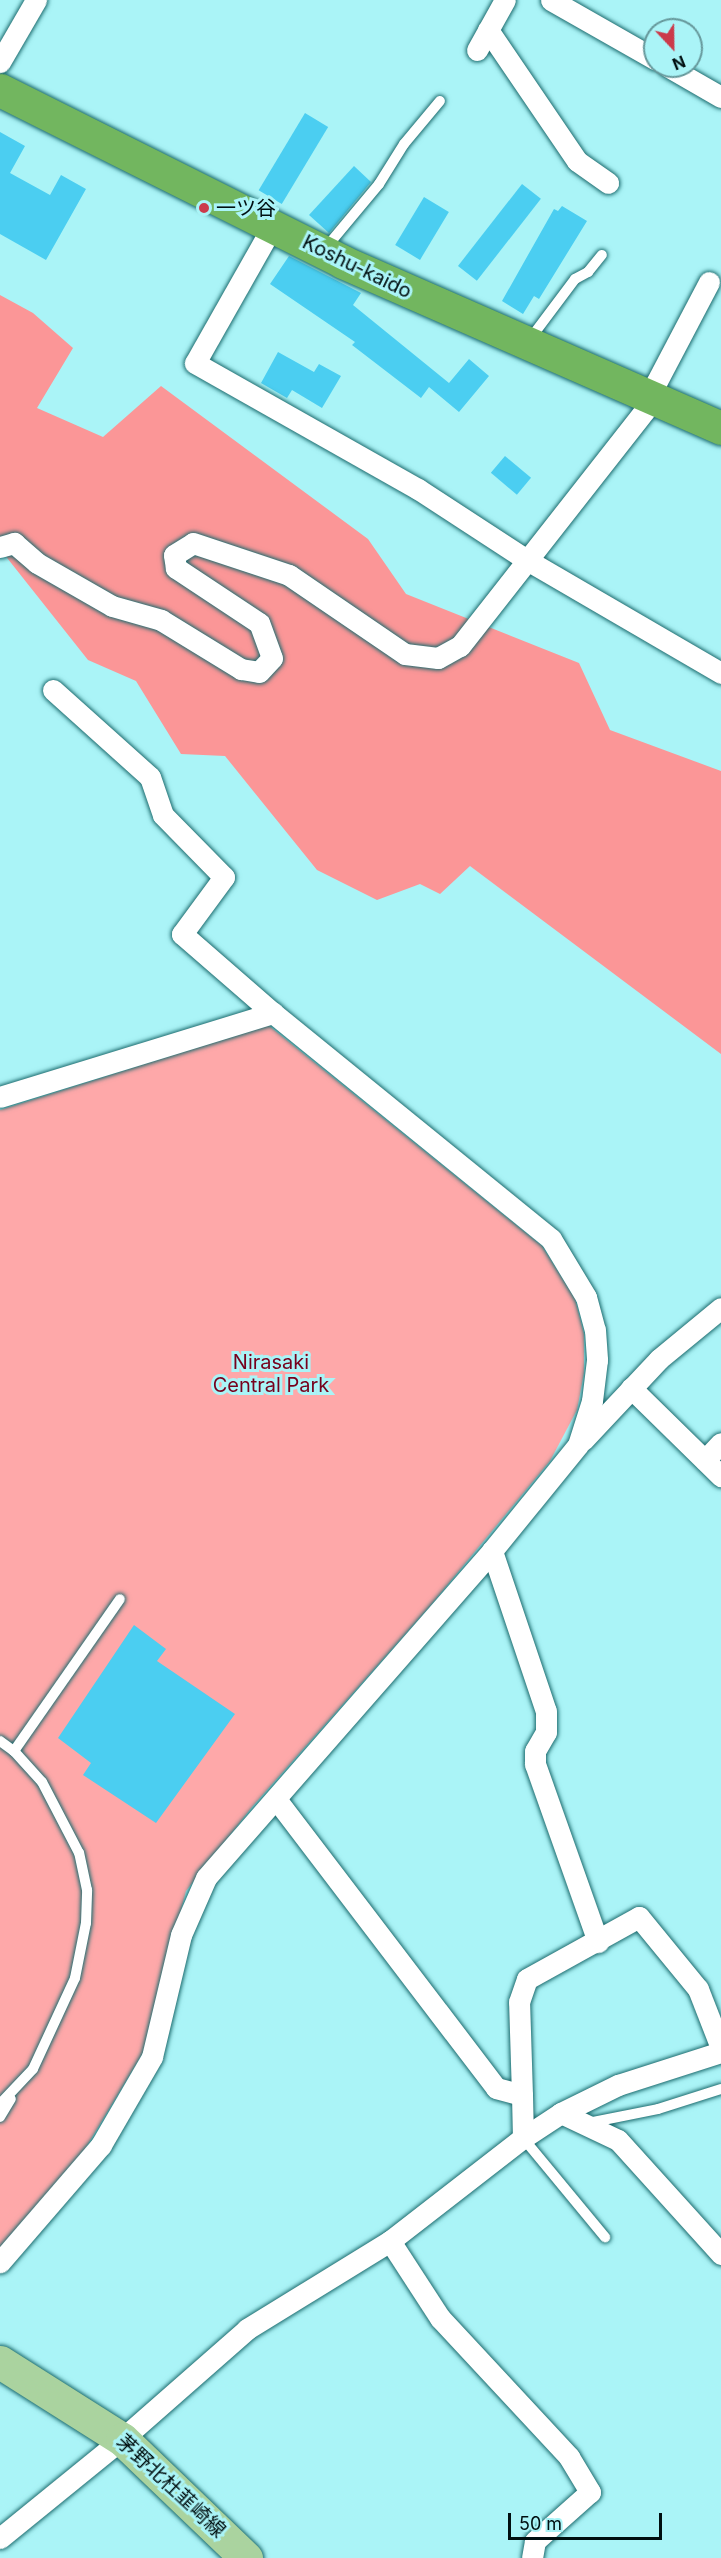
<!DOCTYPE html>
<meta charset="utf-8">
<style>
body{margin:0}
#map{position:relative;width:721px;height:2558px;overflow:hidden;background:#aaf4f7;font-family:Inter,"Noto Sans JP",sans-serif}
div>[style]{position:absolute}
.green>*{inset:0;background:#fea8a9}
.forest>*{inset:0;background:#fb9697}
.building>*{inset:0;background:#4bcef1;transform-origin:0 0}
.roads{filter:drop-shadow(0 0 2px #1c6b6e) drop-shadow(0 0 2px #1c6b6e)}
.lane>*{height:10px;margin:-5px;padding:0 5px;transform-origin:5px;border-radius:5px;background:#fff}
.street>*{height:21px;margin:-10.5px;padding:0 10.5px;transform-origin:10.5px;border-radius:10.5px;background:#fff}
.primary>*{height:33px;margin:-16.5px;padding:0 16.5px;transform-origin:16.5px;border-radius:16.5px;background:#aad39f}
.highway>*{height:33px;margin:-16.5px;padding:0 16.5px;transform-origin:16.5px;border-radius:16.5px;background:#72b65f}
.dots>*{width:16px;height:16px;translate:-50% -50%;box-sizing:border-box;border:3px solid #aaf4f7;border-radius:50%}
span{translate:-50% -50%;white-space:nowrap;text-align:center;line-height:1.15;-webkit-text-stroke:6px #aaf4f7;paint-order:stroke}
.poi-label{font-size:20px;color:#000f10}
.left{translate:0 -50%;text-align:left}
.street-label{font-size:20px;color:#000f10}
.park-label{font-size:20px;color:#77001c}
.north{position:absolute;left:643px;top:18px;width:60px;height:60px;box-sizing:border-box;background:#aaf4f7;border:2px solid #66989b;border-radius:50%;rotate:158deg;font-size:16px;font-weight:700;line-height:24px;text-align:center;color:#000f10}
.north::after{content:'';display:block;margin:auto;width:21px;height:27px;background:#cb3b4b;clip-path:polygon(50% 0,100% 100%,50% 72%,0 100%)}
.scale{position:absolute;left:508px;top:2513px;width:154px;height:27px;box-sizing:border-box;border:3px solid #000f10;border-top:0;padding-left:8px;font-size:18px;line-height:21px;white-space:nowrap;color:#000f10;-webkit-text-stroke:4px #aaf4f7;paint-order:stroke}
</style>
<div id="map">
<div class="green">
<i style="clip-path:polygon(268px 1025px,542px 1246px,575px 1299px,584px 1334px,584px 1373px,577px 1410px,550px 1461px,430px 1606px,252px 1807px,186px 1891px,144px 2051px,82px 2154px,0 2248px,0 1110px)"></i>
</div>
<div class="forest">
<i style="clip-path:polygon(0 295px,33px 313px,73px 348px,37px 408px,103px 437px,161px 386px,368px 539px,406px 594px,579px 663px,610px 730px,721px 771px,721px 1054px,470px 866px,440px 894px,420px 884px,377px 900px,317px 870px,225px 756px,181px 754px,136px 681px,88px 660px,0 549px)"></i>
</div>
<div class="building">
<i style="left:305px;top:113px;width:27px;height:90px;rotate:31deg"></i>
<i style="clip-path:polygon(0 132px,25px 146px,10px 173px,50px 195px,61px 175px,86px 189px,46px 260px,0 234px)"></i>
<i style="clip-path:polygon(354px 166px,371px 182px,329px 233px,309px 215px)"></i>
<i style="left:522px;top:184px;width:24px;height:104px;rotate:38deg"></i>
<i style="left:424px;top:197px;width:29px;height:56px;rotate:31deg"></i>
<i style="clip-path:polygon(562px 206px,587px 221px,539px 299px,534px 296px,523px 314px,502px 301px,554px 209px,558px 211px)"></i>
<i style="clip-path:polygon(289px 256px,361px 293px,353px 305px,449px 383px,469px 359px,489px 376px,459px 412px,429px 387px,421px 398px,352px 345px,355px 342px,270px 284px)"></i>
<i style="clip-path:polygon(278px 352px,314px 372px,319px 364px,341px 376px,322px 408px,292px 390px,287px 398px,261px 383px)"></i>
<i style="left:505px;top:456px;width:34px;height:22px;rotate:40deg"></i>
<i style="clip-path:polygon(134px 1625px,166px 1649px,157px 1661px,235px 1714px,156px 1823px,83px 1775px,91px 1763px,58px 1738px)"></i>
</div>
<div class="roads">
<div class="lane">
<i style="left:324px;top:250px;width:86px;rotate:-50.2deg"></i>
<i style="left:379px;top:184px;width:47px;rotate:-58deg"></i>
<i style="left:404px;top:144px;width:56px;rotate:-50.1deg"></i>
<i style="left:530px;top:339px;width:75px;rotate:-53.1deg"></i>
<i style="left:575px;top:279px;width:15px;rotate:-28deg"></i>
<i style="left:588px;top:272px;width:22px;rotate:-51deg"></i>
<i style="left:0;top:1741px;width:17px;rotate:36deg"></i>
<i style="left:0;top:2104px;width:48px;rotate:-46.7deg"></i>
<i style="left:33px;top:2069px;width:100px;rotate:-65.2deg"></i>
<i style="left:75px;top:1978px;width:56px;rotate:-78.7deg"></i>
<i style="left:86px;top:1923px;width:33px;rotate:-88deg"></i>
<i style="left:87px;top:1890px;width:38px;rotate:-102deg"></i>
<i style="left:79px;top:1853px;width:80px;rotate:-117.5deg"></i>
<i style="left:42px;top:1782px;width:42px;rotate:-132.1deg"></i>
<i style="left:14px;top:1751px;width:185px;rotate:-55.1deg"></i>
<i style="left:0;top:2117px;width:21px;rotate:-59deg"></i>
<i style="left:588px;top:2123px;width:71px;rotate:-11.3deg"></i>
<i style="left:658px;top:2109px;width:66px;rotate:-17.6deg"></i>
<i style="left:523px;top:2138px;width:129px;rotate:50.4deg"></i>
</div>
<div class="street">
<i style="left:551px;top:0;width:120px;rotate:29.6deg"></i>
<i style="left:488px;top:30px;width:158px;rotate:55.8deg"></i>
<i style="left:577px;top:161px;width:38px;rotate:35deg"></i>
<i style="left:477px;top:50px;width:57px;rotate:-60.8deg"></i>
<i style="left:0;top:62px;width:72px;rotate:-59.9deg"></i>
<i style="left:667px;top:66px;width:62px;rotate:29.9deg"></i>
<i style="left:272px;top:227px;width:156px;rotate:119.5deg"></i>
<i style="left:195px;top:363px;width:256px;rotate:29.5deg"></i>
<i style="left:418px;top:489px;width:130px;rotate:33.1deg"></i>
<i style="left:527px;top:560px;width:225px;rotate:30.2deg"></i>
<i style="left:0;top:547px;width:15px;rotate:-16deg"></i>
<i style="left:14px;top:543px;width:30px;rotate:41deg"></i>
<i style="left:37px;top:563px;width:86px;rotate:29.8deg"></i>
<i style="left:112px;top:606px;width:51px;rotate:15.9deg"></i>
<i style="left:161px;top:620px;width:94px;rotate:31.5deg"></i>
<i style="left:241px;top:669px;width:18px;rotate:9deg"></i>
<i style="left:259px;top:672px;width:19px;rotate:-47deg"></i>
<i style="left:272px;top:658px;width:37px;rotate:-110deg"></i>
<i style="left:259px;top:623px;width:100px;rotate:-146.5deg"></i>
<i style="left:176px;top:568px;width:13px;rotate:-99deg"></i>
<i style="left:174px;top:555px;width:22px;rotate:-32deg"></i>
<i style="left:193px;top:543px;width:101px;rotate:18.4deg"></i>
<i style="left:289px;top:575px;width:140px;rotate:34.3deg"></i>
<i style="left:405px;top:654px;width:33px;rotate:7deg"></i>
<i style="left:438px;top:658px;width:25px;rotate:-29deg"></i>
<i style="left:460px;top:646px;width:314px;rotate:-51.9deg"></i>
<i style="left:654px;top:399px;width:16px;rotate:-83deg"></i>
<i style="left:656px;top:383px;width:114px;rotate:-62.3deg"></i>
<i style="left:53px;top:690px;width:130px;rotate:41.9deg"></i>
<i style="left:150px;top:777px;width:40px;rotate:71.1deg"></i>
<i style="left:163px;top:815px;width:87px;rotate:45.5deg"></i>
<i style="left:224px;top:877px;width:71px;rotate:126.4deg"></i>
<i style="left:182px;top:934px;width:121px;rotate:41deg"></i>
<i style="left:0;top:1097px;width:286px;rotate:-17.1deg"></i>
<i style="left:273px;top:1013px;width:358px;rotate:39.1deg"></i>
<i style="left:551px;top:1239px;width:68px;rotate:58.9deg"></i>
<i style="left:586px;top:1297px;width:34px;rotate:75deg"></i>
<i style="left:595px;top:1330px;width:30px;rotate:86deg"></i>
<i style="left:597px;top:1360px;width:41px;rotate:97deg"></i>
<i style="left:592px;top:1401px;width:46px;rotate:107.7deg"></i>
<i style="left:578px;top:1445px;width:136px;rotate:129.1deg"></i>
<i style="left:492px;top:1551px;width:434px;rotate:131.2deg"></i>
<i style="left:206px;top:1878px;width:62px;rotate:113.7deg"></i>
<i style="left:181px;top:1935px;width:125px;rotate:103.4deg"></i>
<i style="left:152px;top:2057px;width:102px;rotate:120.1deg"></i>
<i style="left:101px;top:2145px;width:155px;rotate:130.8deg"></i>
<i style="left:631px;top:1388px;width:126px;rotate:44.4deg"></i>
<i style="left:583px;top:1440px;width:111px;rotate:-46.8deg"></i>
<i style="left:659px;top:1359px;width:80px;rotate:-39.4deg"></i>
<i style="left:705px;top:1460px;width:23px;rotate:-47deg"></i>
<i style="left:492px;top:1551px;width:169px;rotate:71.4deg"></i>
<i style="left:546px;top:1711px;width:21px;rotate:90deg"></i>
<i style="left:546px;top:1732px;width:22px;rotate:120deg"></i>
<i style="left:535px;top:1751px;width:13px;rotate:90deg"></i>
<i style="left:535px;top:1764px;width:189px;rotate:70.5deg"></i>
<i style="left:276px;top:1799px;width:363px;rotate:52.7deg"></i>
<i style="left:496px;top:2088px;width:27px;rotate:15deg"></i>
<i style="left:522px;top:2095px;width:43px;rotate:88.7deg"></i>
<i style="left:522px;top:2095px;width:93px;rotate:-91.8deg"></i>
<i style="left:519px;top:2002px;width:24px;rotate:-71deg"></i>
<i style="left:527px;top:1979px;width:128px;rotate:-29deg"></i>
<i style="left:639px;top:1917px;width:93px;rotate:50.7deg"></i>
<i style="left:698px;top:1989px;width:63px;rotate:68.7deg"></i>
<i style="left:561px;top:2113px;width:63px;rotate:25.3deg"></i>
<i style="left:618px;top:2140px;width:154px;rotate:47.9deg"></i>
<i style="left:390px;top:2241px;width:92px;rotate:57deg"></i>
<i style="left:440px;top:2318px;width:190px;rotate:47.1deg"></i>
<i style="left:569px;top:2457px;width:41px;rotate:59deg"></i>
<i style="left:590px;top:2492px;width:74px;rotate:138.3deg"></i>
<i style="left:535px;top:2541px;width:17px;rotate:100deg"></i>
<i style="left:0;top:2538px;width:157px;rotate:-39.1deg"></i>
<i style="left:122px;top:2439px;width:167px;rotate:-41.3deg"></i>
<i style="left:247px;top:2329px;width:168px;rotate:-31.6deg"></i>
<i style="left:390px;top:2241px;width:168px;rotate:-37.8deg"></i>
<i style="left:523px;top:2138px;width:45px;rotate:-33.3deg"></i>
<i style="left:561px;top:2113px;width:64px;rotate:-26.2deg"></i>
<i style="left:618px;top:2085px;width:108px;rotate:-17.8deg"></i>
</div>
<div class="primary">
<i style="left:0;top:2362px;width:144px;rotate:32.3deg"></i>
<i style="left:122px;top:2439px;width:172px;rotate:43.8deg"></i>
</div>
<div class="highway">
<i style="left:0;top:90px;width:384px;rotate:26.6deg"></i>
<i style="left:343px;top:262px;width:413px;rotate:23.7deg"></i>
</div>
</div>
<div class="dots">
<i style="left:204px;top:208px;background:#cb3b4b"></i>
</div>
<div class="poi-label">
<span class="left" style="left:216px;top:208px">一ツ谷</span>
</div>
<div class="street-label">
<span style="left:357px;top:267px;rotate:26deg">Koshu-kaido</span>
<span style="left:171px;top:2486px;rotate:43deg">茅野北杜韮崎線</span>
</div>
<div class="park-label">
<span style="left:271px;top:1374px">Nirasaki<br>Central Park</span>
</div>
<div class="north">N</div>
<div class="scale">50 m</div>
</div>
